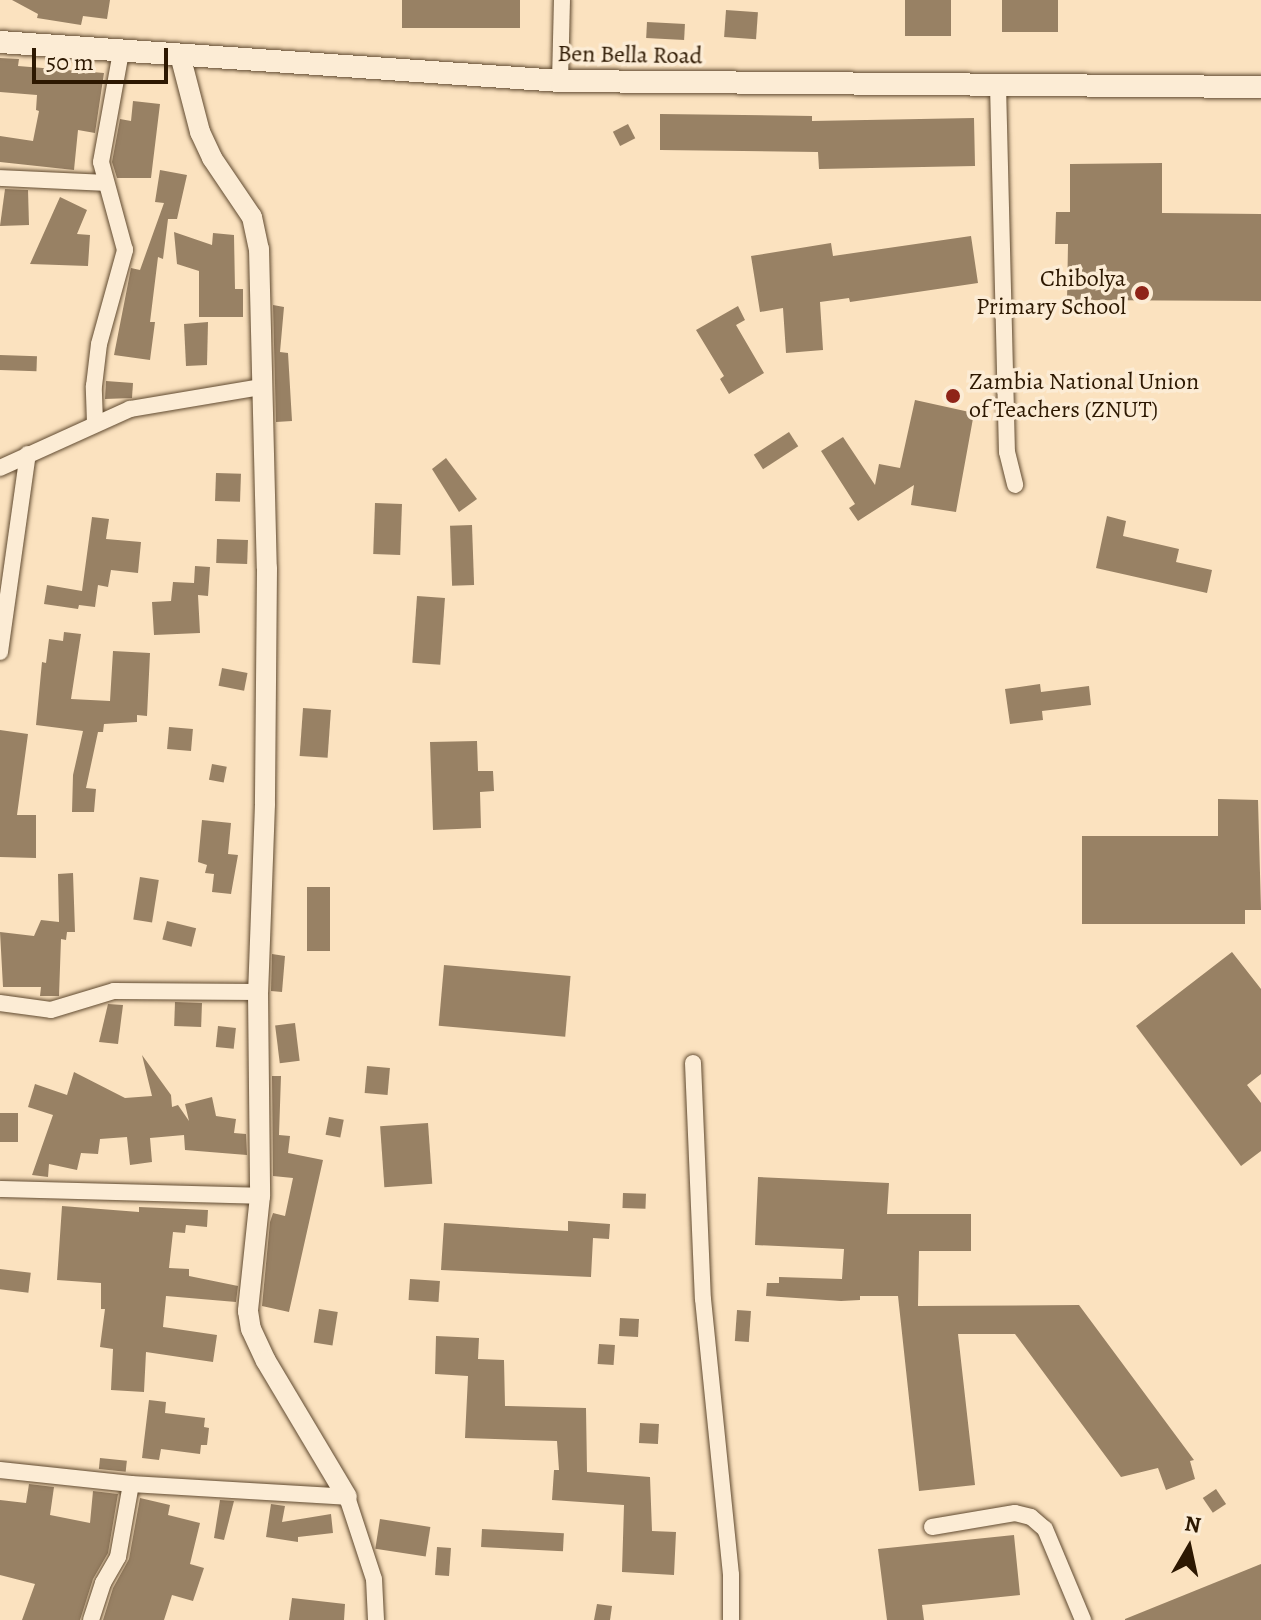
<!DOCTYPE html>
<style>
body{margin:0}
#map{position:relative;width:1261px;height:1620px;overflow:hidden;background:#fbe2bf;font-family:Alegreya,serif}
div>[style]{position:absolute}
.building>*{inset:0;background:#988164;transform-origin:0 0}
.roads{filter:drop-shadow(0 0 2px #604a30) drop-shadow(0 0 2px #604a30)}
.minor>*{height:16px;margin:-8px;padding:0 8px;transform-origin:8px;border-radius:8px;background:#fcecd5}
.tertiary>*{height:20px;margin:-10px;padding:0 10px;transform-origin:10px;border-radius:10px;background:#fcecd5}
.secondary>*{height:22px;margin:-11px;padding:0 11px;transform-origin:11px;border-radius:11px;background:#fcecd5}
.dots>*{width:22px;height:22px;translate:-50% -50%;box-sizing:border-box;border:4px solid #fcecd5;border-radius:50%}
span{translate:-50% -50%;white-space:nowrap;text-align:center;line-height:1.15;-webkit-text-stroke:7px #fcecd5;paint-order:stroke}
.street-label{font-size:24px;color:#2d1801}
.poi-label{font-size:24px;color:#2d1801}
.right{translate:-100% -50%;text-align:right}
.left{translate:0 -50%;text-align:left}
.north{position:absolute;left:1149px;top:1508px;width:80px;height:80px;-webkit-text-stroke:6px #fcecd5;paint-order:stroke;rotate:9deg;font-size:22px;font-weight:700;line-height:32px;text-align:center;color:#2d1801}
.north::after{content:'';display:block;margin:auto;width:28px;height:36px;background:#2d1801;clip-path:polygon(50% 0,100% 100%,50% 72%,0 100%)}
.scale{position:absolute;left:32px;top:48px;width:136px;height:36px;box-sizing:border-box;border:4px solid #2d1801;border-top:0;padding-left:10px;font-size:24px;line-height:28px;white-space:nowrap;color:#2d1801;-webkit-text-stroke:6px #fcecd5;paint-order:stroke}
</style>
<div id="map">
<div class="building">
<i style="clip-path:polygon(12px 0,110px 0,107px 19px,83px 16px,81px 25px,37px 18px,38px 14px)"></i>
<i style="left:402px;top:0;width:118px;height:28px"></i>
<i style="left:905px;top:0;width:46px;height:36px"></i>
<i style="left:1002px;top:0;width:56px;height:32px"></i>
<i style="left:726px;top:10px;width:32px;height:27px;rotate:4deg"></i>
<i style="left:647px;top:22px;width:38px;height:16px;rotate:3deg"></i>
<i style="clip-path:polygon(0 58px,19px 59px,18px 66px,104px 73px,95px 133px,78px 130px,74px 170px,0 162px,0 136px,33px 141px,39px 111px,36px 110px,37px 95px,0 92px)"></i>
<i style="clip-path:polygon(133px 101px,160px 104px,151px 178px,117px 178px,112px 162px,120px 119px,131px 121px)"></i>
<i style="clip-path:polygon(660px 114px,812px 116px,812px 121px,974px 118px,975px 166px,819px 169px,818px 152px,660px 150px)"></i>
<i style="left:628px;top:124px;width:16px;height:17px;rotate:63deg"></i>
<i style="clip-path:polygon(1162px 163px,1162px 213px,1261px 214px,1261px 301px,1067px 300px,1068px 244px,1055px 244px,1056px 212px,1070px 212px,1070px 164px)"></i>
<i style="clip-path:polygon(160px 170px,187px 175px,177px 219px,168px 219px,163px 259px,158px 257px,150px 322px,155px 322px,150px 360px,114px 355px,131px 268px,140px 270px,164px 203px,155px 202px)"></i>
<i style="clip-path:polygon(5px 189px,28px 190px,29px 225px,0 226px)"></i>
<i style="clip-path:polygon(60px 197px,87px 210px,77px 234px,90px 235px,88px 266px,30px 264px)"></i>
<i style="clip-path:polygon(174px 232px,212px 245px,213px 233px,234px 235px,235px 289px,243px 289px,243px 317px,199px 317px,199px 271px,177px 264px)"></i>
<i style="clip-path:polygon(971px 236px,978px 283px,850px 302px,849px 298px,820px 302px,823px 350px,786px 353px,783px 308px,760px 312px,751px 256px,831px 243px,833px 256px)"></i>
<i style="clip-path:polygon(273px 305px,284px 307px,280px 352px,288px 353px,292px 421px,276px 422px)"></i>
<i style="clip-path:polygon(738px 306px,745px 320px,736px 325px,764px 373px,729px 394px,720px 379px,724px 376px,696px 330px)"></i>
<i style="clip-path:polygon(208px 322px,207px 365px,186px 366px,184px 324px)"></i>
<i style="left:0;top:355px;width:37px;height:15px;rotate:2deg"></i>
<i style="clip-path:polygon(106px 381px,133px 383px,132px 398px,105px 399px)"></i>
<i style="clip-path:polygon(915px 400px,974px 413px,956px 512px,911px 505px,914px 485px,858px 521px,849px 508px,855px 504px,821px 451px,843px 437px,875px 485px,879px 464px,900px 468px)"></i>
<i style="left:789px;top:432px;width:17px;height:42px;rotate:57deg"></i>
<i style="clip-path:polygon(446px 458px,477px 499px,459px 512px,432px 469px)"></i>
<i style="left:216px;top:473px;width:25px;height:28px;rotate:2deg"></i>
<i style="left:375px;top:503px;width:27px;height:51px;rotate:2deg"></i>
<i style="clip-path:polygon(1107px 516px,1126px 521px,1123px 536px,1179px 549px,1176px 562px,1212px 570px,1207px 593px,1096px 568px)"></i>
<i style="clip-path:polygon(92px 517px,109px 519px,106px 539px,141px 542px,138px 573px,111px 570px,108px 587px,98px 585px,95px 607px,79px 605px,78px 609px,44px 604px,47px 585px,82px 591px)"></i>
<i style="left:472px;top:525px;width:60px;height:22px;rotate:88deg"></i>
<i style="left:217px;top:539px;width:31px;height:24px;rotate:2deg"></i>
<i style="clip-path:polygon(195px 566px,210px 567px,208px 596px,198px 595px,200px 633px,154px 635px,152px 602px,171px 601px,173px 582px,194px 583px)"></i>
<i style="left:417px;top:596px;width:28px;height:67px;rotate:4deg"></i>
<i style="clip-path:polygon(64px 632px,81px 634px,71px 699px,110px 701px,113px 651px,150px 653px,147px 716px,137px 715px,137px 722px,104px 724px,103px 732px,98px 732px,86px 788px,96px 789px,94px 812px,72px 812px,73px 775px,83px 731px,36px 725px,42px 662px,46px 663px,49px 639px,63px 641px)"></i>
<i style="left:222px;top:668px;width:26px;height:18px;rotate:11deg"></i>
<i style="clip-path:polygon(1040px 684px,1041px 692px,1089px 686px,1091px 705px,1042px 711px,1043px 720px,1010px 724px,1005px 689px)"></i>
<i style="left:303px;top:708px;width:28px;height:48px;rotate:4deg"></i>
<i style="left:169px;top:727px;width:24px;height:22px;rotate:5deg"></i>
<i style="clip-path:polygon(0 730px,28px 734px,17px 815px,36px 815px,36px 858px,0 857px)"></i>
<i style="clip-path:polygon(477px 741px,478px 771px,493px 771px,494px 791px,480px 792px,481px 828px,433px 830px,430px 742px)"></i>
<i style="left:212px;top:764px;width:15px;height:16px;rotate:11deg"></i>
<i style="clip-path:polygon(1218px 799px,1258px 800px,1261px 910px,1245px 910px,1245px 924px,1082px 924px,1082px 836px,1218px 836px)"></i>
<i style="clip-path:polygon(202px 820px,231px 823px,228px 854px,238px 855px,231px 894px,212px 892px,214px 874px,205px 873px,207px 865px,198px 862px)"></i>
<i style="clip-path:polygon(73px 873px,75px 932px,67px 932px,66px 940px,61px 939px,59px 996px,40px 996px,41px 987px,3px 987px,0 932px,34px 936px,41px 920px,59px 922px,58px 874px)"></i>
<i style="left:140px;top:877px;width:19px;height:43px;rotate:9deg"></i>
<i style="left:307px;top:887px;width:23px;height:64px"></i>
<i style="left:167px;top:921px;width:30px;height:19px;rotate:14deg"></i>
<i style="clip-path:polygon(1232px 952px,1261px 989px,1261px 1074px,1247px 1085px,1261px 1103px,1261px 1151px,1241px 1166px,1136px 1026px)"></i>
<i style="clip-path:polygon(272px 954px,285px 956px,282px 992px,271px 991px)"></i>
<i style="left:444px;top:965px;width:127px;height:61px;rotate:5deg"></i>
<i style="left:175px;top:1002px;width:27px;height:24px;rotate:2deg"></i>
<i style="clip-path:polygon(108px 1004px,123px 1005px,118px 1044px,99px 1042px)"></i>
<i style="left:295px;top:1023px;width:38px;height:20px;rotate:83deg"></i>
<i style="left:218px;top:1026px;width:18px;height:21px;rotate:6deg"></i>
<i style="clip-path:polygon(142px 1055px,171px 1095px,172px 1107px,178px 1105px,189px 1121px,185px 1104px,212px 1097px,216px 1116px,236px 1119px,234px 1133px,246px 1134px,247px 1155px,185px 1150px,184px 1135px,150px 1138px,152px 1162px,130px 1165px,127px 1137px,100px 1139px,98px 1154px,81px 1153px,77px 1170px,49px 1164px,48px 1177px,32px 1175px,53px 1115px,28px 1107px,35px 1084px,67px 1095px,74px 1072px,125px 1098px,152px 1096px)"></i>
<i style="left:367px;top:1066px;width:23px;height:27px;rotate:5deg"></i>
<i style="clip-path:polygon(272px 1076px,281px 1076px,279px 1135px,290px 1136px,288px 1153px,323px 1160px,289px 1312px,262px 1306px,270px 1222px,273px 1213px,285px 1216px,293px 1178px,273px 1176px)"></i>
<i style="left:0;top:1113px;width:18px;height:29px"></i>
<i style="left:329px;top:1117px;width:15px;height:18px;rotate:11deg"></i>
<i style="left:428px;top:1123px;width:61px;height:48px;rotate:86deg"></i>
<i style="clip-path:polygon(758px 1177px,889px 1183px,887px 1214px,971px 1214px,971px 1251px,919px 1251px,918px 1306px,1079px 1305px,1194px 1460px,1190px 1461px,1195px 1479px,1166px 1490px,1158px 1468px,1121px 1477px,1015px 1334px,958px 1334px,975px 1485px,919px 1491px,898px 1296px,860px 1296px,860px 1300px,841px 1301px,766px 1296px,767px 1283px,779px 1283px,779px 1277px,842px 1279px,844px 1249px,755px 1245px)"></i>
<i style="left:623px;top:1193px;width:23px;height:15px;rotate:2deg"></i>
<i style="clip-path:polygon(62px 1206px,139px 1212px,139px 1207px,208px 1210px,207px 1227px,186px 1225px,185px 1233px,173px 1232px,169px 1268px,189px 1269px,189px 1276px,238px 1286px,236px 1302px,166px 1296px,163px 1327px,217px 1335px,213px 1362px,146px 1352px,144px 1392px,111px 1390px,113px 1349px,100px 1347px,105px 1309px,101px 1309px,101px 1283px,57px 1280px)"></i>
<i style="clip-path:polygon(568px 1221px,610px 1224px,609px 1239px,593px 1238px,591px 1277px,441px 1270px,444px 1223px,568px 1231px)"></i>
<i style="left:0;top:1269px;width:31px;height:20px;rotate:7deg"></i>
<i style="left:410px;top:1279px;width:30px;height:21px;rotate:4deg"></i>
<i style="left:319px;top:1309px;width:19px;height:34px;rotate:9deg"></i>
<i style="left:737px;top:1310px;width:14px;height:31px;rotate:4deg"></i>
<i style="left:620px;top:1318px;width:19px;height:18px;rotate:3deg"></i>
<i style="clip-path:polygon(436px 1336px,479px 1338px,478px 1359px,504px 1360px,505px 1406px,586px 1408px,587px 1472px,650px 1477px,652px 1531px,676px 1532px,674px 1575px,622px 1572px,624px 1505px,552px 1500px,554px 1470px,559px 1470px,557px 1441px,465px 1438px,468px 1376px,435px 1374px)"></i>
<i style="left:599px;top:1344px;width:16px;height:20px;rotate:4deg"></i>
<i style="clip-path:polygon(149px 1400px,166px 1402px,165px 1413px,205px 1418px,204px 1427px,209px 1428px,207px 1445px,201px 1445px,200px 1454px,161px 1449px,159px 1460px,142px 1458px)"></i>
<i style="left:640px;top:1423px;width:19px;height:20px;rotate:3deg"></i>
<i style="left:100px;top:1458px;width:27px;height:11px;rotate:6deg"></i>
<i style="clip-path:polygon(29px 1484px,54px 1487px,50px 1515px,90px 1523px,93px 1491px,118px 1494px,108px 1553px,93px 1579px,80px 1620px,22px 1620px,35px 1584px,0 1575px,0 1500px,26px 1503px)"></i>
<i style="left:1216px;top:1489px;width:18px;height:16px;rotate:56deg"></i>
<i style="clip-path:polygon(140px 1498px,170px 1505px,168px 1515px,200px 1523px,190px 1564px,204px 1568px,193px 1601px,172px 1595px,164px 1620px,103px 1620px,113px 1588px,129px 1559px)"></i>
<i style="clip-path:polygon(220px 1500px,234px 1501px,224px 1540px,214px 1538px)"></i>
<i style="clip-path:polygon(271px 1504px,285px 1506px,282px 1522px,331px 1514px,333px 1533px,298px 1537px,298px 1542px,266px 1537px)"></i>
<i style="left:380px;top:1519px;width:51px;height:30px;rotate:9deg"></i>
<i style="left:482px;top:1529px;width:82px;height:18px;rotate:3deg"></i>
<i style="clip-path:polygon(1014px 1535px,1020px 1595px,922px 1605px,924px 1620px,887px 1620px,878px 1549px)"></i>
<i style="left:437px;top:1547px;width:14px;height:28px;rotate:4deg"></i>
<i style="clip-path:polygon(1261px 1564px,1261px 1620px,1125px 1620px,1125px 1619px)"></i>
<i style="clip-path:polygon(292px 1598px,345px 1604px,344px 1620px,289px 1620px)"></i>
<i style="clip-path:polygon(597px 1604px,612px 1606px,610px 1620px,594px 1620px)"></i>
</div>
<div class="roads">
<div class="minor">
<i style="left:560px;top:81px;width:81px;rotate:-88.6deg"></i>
<i style="left:998px;top:85px;width:367px;rotate:88.6deg"></i>
<i style="left:1007px;top:452px;width:34px;rotate:76deg"></i>
<i style="left:0;top:178px;width:105px;rotate:2.7deg"></i>
<i style="left:95px;top:423px;width:37px;rotate:-92deg"></i>
<i style="left:94px;top:386px;width:42px;rotate:-83.2deg"></i>
<i style="left:99px;top:344px;width:98px;rotate:-74.5deg"></i>
<i style="left:125px;top:250px;width:91px;rotate:-105.3deg"></i>
<i style="left:101px;top:162px;width:112px;rotate:-79.7deg"></i>
<i style="left:0;top:468px;width:143px;rotate:-24.4deg"></i>
<i style="left:130px;top:409px;width:133px;rotate:-9.5deg"></i>
<i style="left:0;top:652px;width:200px;rotate:-82deg"></i>
<i style="left:0;top:1003px;width:51px;rotate:7.8deg"></i>
<i style="left:51px;top:1010px;width:66px;rotate:-16.8deg"></i>
<i style="left:114px;top:991px;width:144px;rotate:0.4deg"></i>
<i style="left:693px;top:1063px;width:236px;rotate:87.6deg"></i>
<i style="left:703px;top:1299px;width:277px;rotate:84.2deg"></i>
<i style="left:731px;top:1575px;width:45px;rotate:90deg"></i>
<i style="left:0;top:1189px;width:260px;rotate:1.5deg"></i>
<i style="left:0;top:1470px;width:132px;rotate:6.1deg"></i>
<i style="left:131px;top:1484px;width:216px;rotate:3.4deg"></i>
<i style="left:347px;top:1497px;width:86px;rotate:71.8deg"></i>
<i style="left:374px;top:1579px;width:41px;rotate:87.2deg"></i>
<i style="left:932px;top:1527px;width:84px;rotate:-9.6deg"></i>
<i style="left:1015px;top:1513px;width:16px;rotate:14deg"></i>
<i style="left:1031px;top:1517px;width:18px;rotate:41deg"></i>
<i style="left:1045px;top:1529px;width:99px;rotate:67.3deg"></i>
<i style="left:91px;top:1620px;width:39px;rotate:-72deg"></i>
<i style="left:103px;top:1583px;width:30px;rotate:-60deg"></i>
<i style="left:118px;top:1557px;width:74px;rotate:-79.9deg"></i>
</div>
<div class="tertiary">
<i style="left:180px;top:55px;width:80px;rotate:75.4deg"></i>
<i style="left:200px;top:132px;width:29px;rotate:65deg"></i>
<i style="left:212px;top:158px;width:71px;rotate:55.9deg"></i>
<i style="left:252px;top:217px;width:33px;rotate:78deg"></i>
<i style="left:259px;top:249px;width:319px;rotate:88.6deg"></i>
<i style="left:267px;top:568px;width:236px;rotate:90.5deg"></i>
<i style="left:265px;top:804px;width:188px;rotate:92.1deg"></i>
<i style="left:258px;top:992px;width:204px;rotate:89.4deg"></i>
<i style="left:260px;top:1196px;width:116px;rotate:96deg"></i>
<i style="left:248px;top:1311px;width:18px;rotate:81deg"></i>
<i style="left:251px;top:1329px;width:35px;rotate:65deg"></i>
<i style="left:266px;top:1361px;width:158px;rotate:59.2deg"></i>
</div>
<div class="secondary">
<i style="left:0;top:42px;width:561px;rotate:3.98deg"></i>
<i style="left:560px;top:81px;width:701px;rotate:0.49deg"></i>
</div>
</div>
<div class="dots">
<i style="left:1142px;top:293px;background:#8f2418"></i>
<i style="left:953px;top:396px;background:#8f2418"></i>
</div>
<div class="street-label">
<span style="left:630px;top:55px;rotate:1deg">Ben Bella Road</span>
</div>
<div class="poi-label">
<span class="right" style="left:1126px;top:293px">Chibolya<br>Primary School</span>
<span class="left" style="left:969px;top:396px">Zambia National Union<br>of Teachers (ZNUT)</span>
</div>
<div class="north">N</div>
<div class="scale">50 m</div>
</div>
